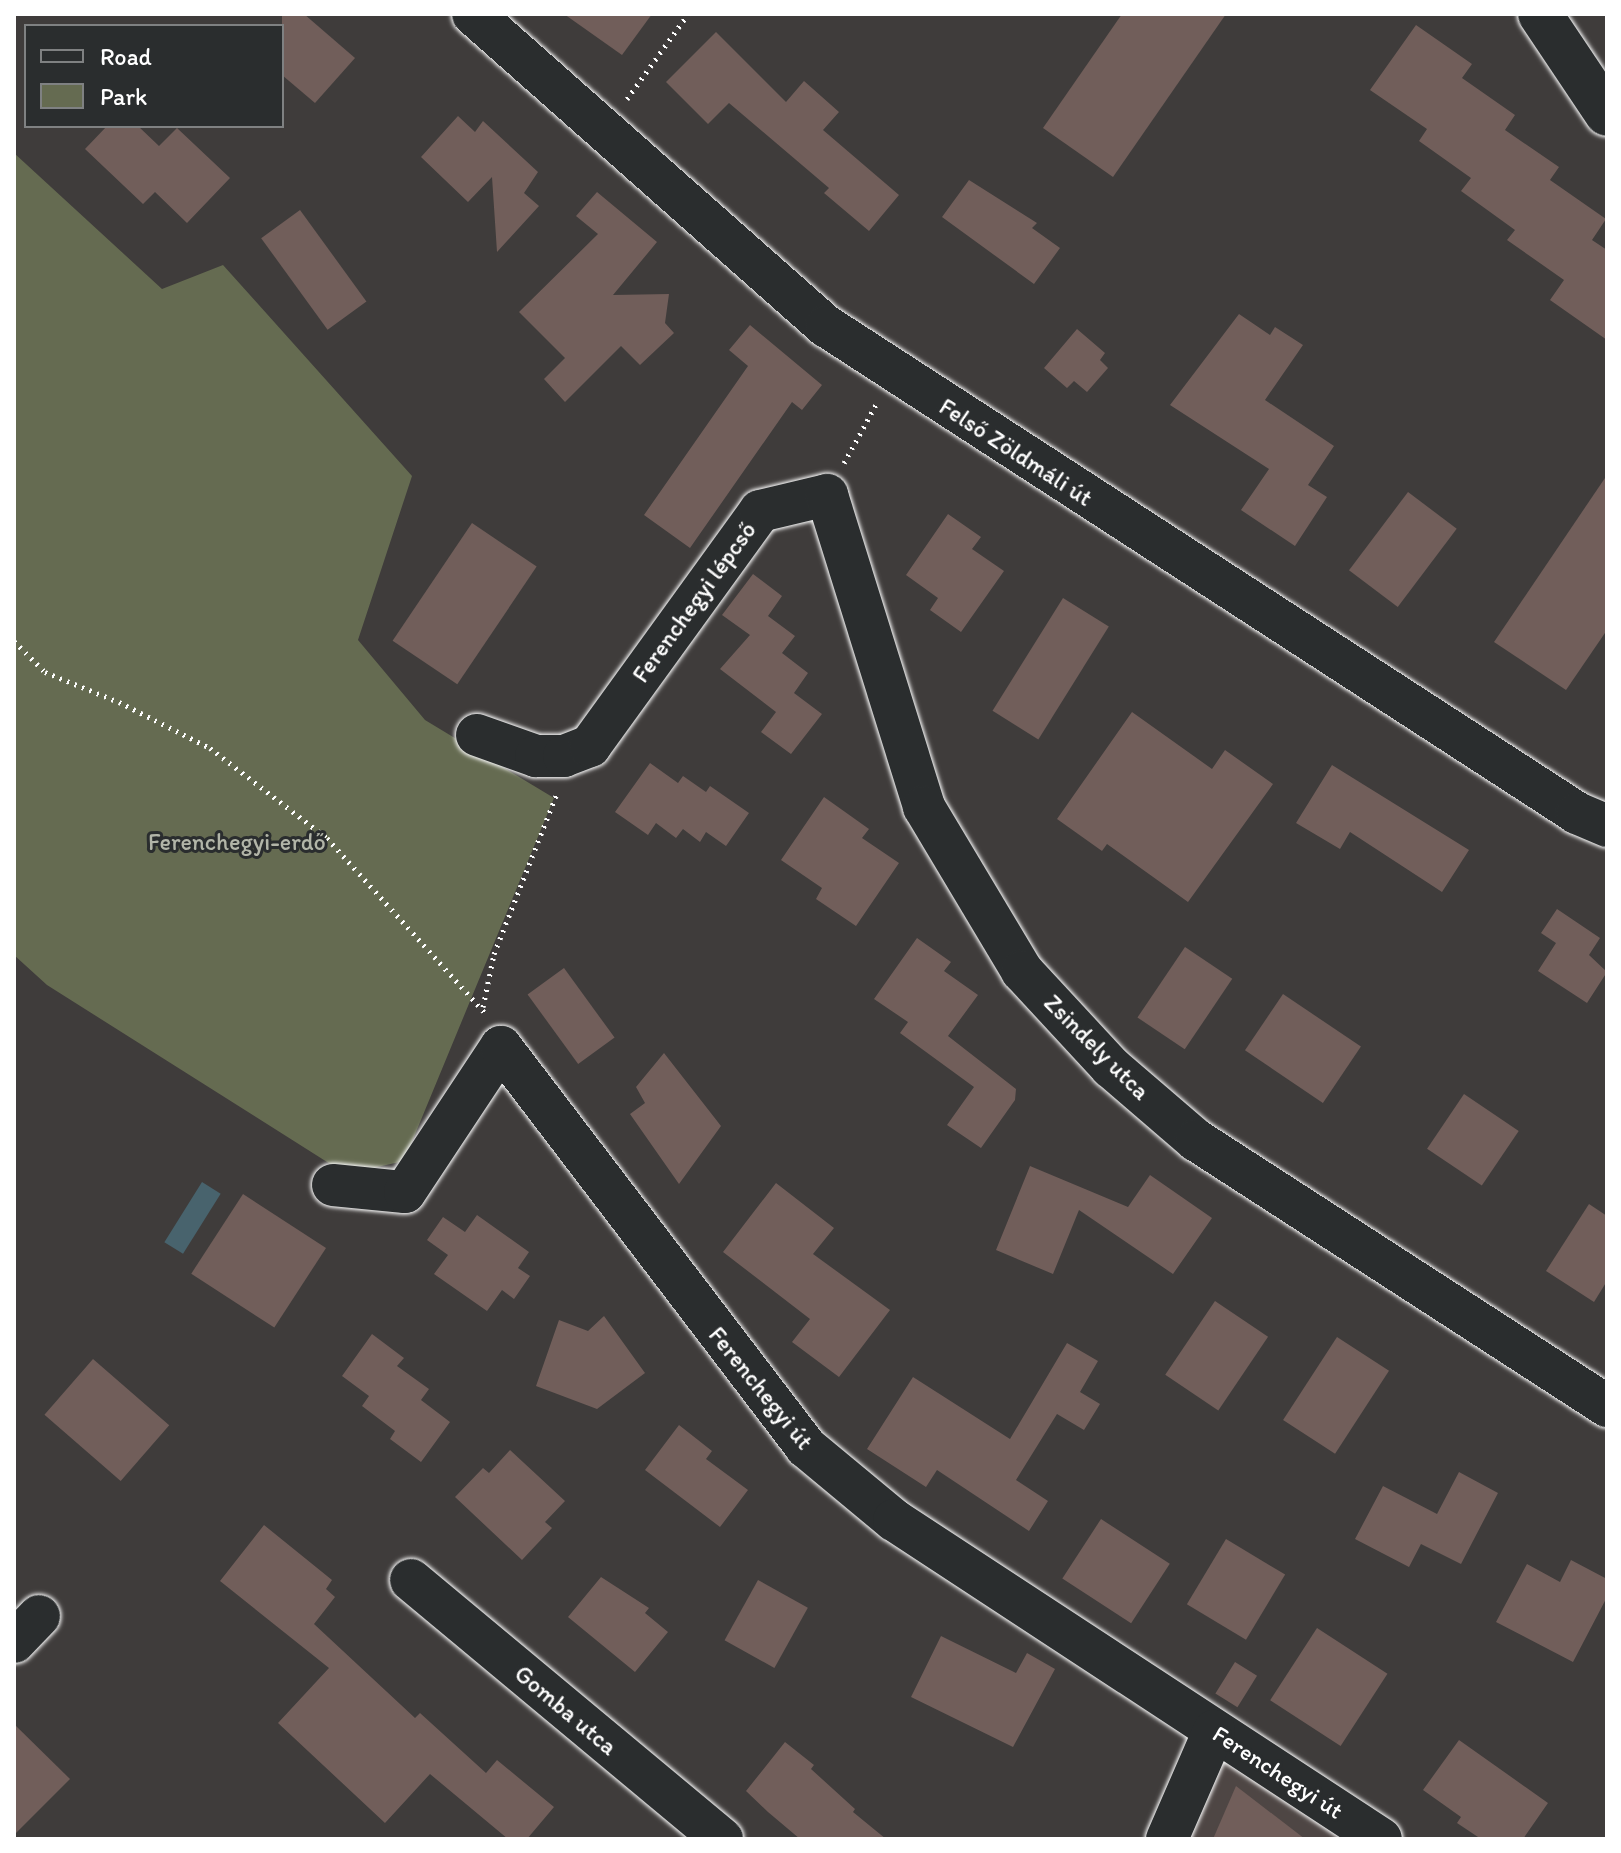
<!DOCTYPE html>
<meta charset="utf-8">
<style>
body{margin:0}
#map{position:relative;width:1621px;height:1853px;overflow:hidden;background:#3f3c3b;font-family:Itim,sans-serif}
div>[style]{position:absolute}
.built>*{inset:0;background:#4e4644}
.green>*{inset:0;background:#656b51}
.water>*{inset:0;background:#48636d;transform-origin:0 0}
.building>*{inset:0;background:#715e5a;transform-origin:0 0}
.path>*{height:5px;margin-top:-2.5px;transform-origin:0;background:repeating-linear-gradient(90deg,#fff 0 2px,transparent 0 8px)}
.roads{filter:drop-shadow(0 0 2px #fff) drop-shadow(0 0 2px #fff)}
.street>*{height:42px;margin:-21px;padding:0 21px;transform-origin:21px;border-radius:21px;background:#2a2d2e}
.secondary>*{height:44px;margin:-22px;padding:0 22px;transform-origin:22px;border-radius:22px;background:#2a2d2e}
span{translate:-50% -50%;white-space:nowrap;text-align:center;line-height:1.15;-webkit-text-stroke:6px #2a2d2e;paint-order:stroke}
.street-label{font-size:24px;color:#fff}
.park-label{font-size:24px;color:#b2b5a8}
.frame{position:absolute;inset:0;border:16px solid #fff;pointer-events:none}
.legend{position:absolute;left:24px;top:24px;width:260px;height:104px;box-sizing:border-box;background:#2a2d2e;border:2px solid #7f8182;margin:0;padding:10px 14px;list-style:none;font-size:24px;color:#fff}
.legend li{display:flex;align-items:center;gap:16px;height:40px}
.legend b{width:40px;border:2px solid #7f8182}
</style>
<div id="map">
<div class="built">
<i style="clip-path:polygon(1226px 1757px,1343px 1839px,1188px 1839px)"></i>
</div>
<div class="green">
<i style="clip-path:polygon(14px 153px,162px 289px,223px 265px,412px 476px,358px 640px,425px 720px,554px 798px,404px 1161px,346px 1174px,47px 985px,14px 955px)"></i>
</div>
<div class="water">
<i style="left:202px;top:1182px;width:22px;height:71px;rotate:32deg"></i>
</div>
<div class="building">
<i style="clip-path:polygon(282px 14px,304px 14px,355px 58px,315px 103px,282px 75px)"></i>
<i style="clip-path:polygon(564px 14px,652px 14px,622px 55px)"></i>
<i style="clip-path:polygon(1122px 14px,1226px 14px,1113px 177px,1043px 128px)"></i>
<i style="clip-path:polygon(1416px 25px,1472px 64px,1462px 78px,1515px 115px,1505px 130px,1559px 167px,1550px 180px,1606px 219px,1592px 240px,1607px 250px,1607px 340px,1550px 300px,1564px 280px,1507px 240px,1515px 230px,1461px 191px,1471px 178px,1419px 141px,1427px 129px,1370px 90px)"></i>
<i style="clip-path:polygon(716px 32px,786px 102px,804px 81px,839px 112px,823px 130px,899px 195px,869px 231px,824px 193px,829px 188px,729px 103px,708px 124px,666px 82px)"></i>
<i style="clip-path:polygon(458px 116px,475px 132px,483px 121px,538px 172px,524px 193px,539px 206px,497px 252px,492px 177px,468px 202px,421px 157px)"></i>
<i style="clip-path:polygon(107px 126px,138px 126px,159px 146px,177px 128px,230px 178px,187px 223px,155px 192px,143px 204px,85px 149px)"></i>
<i style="clip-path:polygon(969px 180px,1037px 223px,1032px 228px,1060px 248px,1034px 284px,942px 217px)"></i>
<i style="clip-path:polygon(597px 192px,657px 242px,613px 295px,669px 294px,665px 323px,674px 333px,640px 365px,621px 346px,565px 402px,544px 379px,565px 358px,519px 312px,598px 234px,576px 216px)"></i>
<i style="left:300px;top:210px;width:113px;height:48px;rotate:54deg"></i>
<i style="clip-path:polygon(1239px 314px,1270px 335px,1275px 327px,1303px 345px,1265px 400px,1334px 446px,1308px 485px,1327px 497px,1295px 546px,1241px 510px,1269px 469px,1170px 405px)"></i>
<i style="clip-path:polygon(750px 325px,822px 385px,802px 410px,792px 402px,690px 548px,644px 515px,748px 366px,729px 350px)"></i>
<i style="clip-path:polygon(1077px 329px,1105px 353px,1100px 360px,1108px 368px,1087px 392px,1074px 381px,1067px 388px,1044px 368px)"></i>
<i style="clip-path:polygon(1607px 475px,1607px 630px,1566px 690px,1494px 642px)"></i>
<i style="left:1408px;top:492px;width:61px;height:98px;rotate:37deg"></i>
<i style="clip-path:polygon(948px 514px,981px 537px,972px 549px,1004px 571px,961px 632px,930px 610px,938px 598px,906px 575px)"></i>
<i style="left:472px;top:523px;width:78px;height:142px;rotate:34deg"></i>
<i style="clip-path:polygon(753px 574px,782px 596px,768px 616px,795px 636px,782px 653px,808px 673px,794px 693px,822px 714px,791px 754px,761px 732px,776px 712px,720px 669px,750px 635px,722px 615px)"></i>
<i style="left:1063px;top:598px;width:54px;height:133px;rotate:32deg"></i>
<i style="clip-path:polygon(1132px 712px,1212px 769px,1225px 750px,1273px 784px,1188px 902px,1107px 844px,1102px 851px,1057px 819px)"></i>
<i style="clip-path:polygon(650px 763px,678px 783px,683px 776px,706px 792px,710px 786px,749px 813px,726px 846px,706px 832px,700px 842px,683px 829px,676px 838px,656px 823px,648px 835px,615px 812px)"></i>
<i style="clip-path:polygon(1332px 765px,1469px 850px,1442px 892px,1350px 832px,1340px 849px,1296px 823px)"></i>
<i style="clip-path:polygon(824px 797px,869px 829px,862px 838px,899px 863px,856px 926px,816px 899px,822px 888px,781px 860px)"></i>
<i style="clip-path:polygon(1557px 909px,1600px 938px,1589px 955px,1607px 972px,1587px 1003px,1538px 971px,1556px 943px,1541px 933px)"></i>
<i style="clip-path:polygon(917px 938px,951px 962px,944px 971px,978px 995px,948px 1036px,1016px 1089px,1015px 1100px,981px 1148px,947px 1125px,974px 1087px,900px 1033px,908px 1022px,874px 999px)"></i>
<i style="left:1185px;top:947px;width:57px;height:85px;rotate:34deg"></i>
<i style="left:564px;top:968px;width:86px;height:45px;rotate:54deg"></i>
<i style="left:1283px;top:994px;width:94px;height:68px;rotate:34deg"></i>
<i style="clip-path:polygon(664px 1053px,721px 1126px,679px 1184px,630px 1114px,645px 1103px,636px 1087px)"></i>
<i style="left:1464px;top:1094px;width:66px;height:66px;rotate:34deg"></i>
<i style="clip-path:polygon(1030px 1166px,1128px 1207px,1150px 1175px,1212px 1218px,1173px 1274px,1079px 1210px,1053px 1274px,996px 1250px)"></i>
<i style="clip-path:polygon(776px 1183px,834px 1228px,813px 1254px,890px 1310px,839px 1377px,792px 1342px,810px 1319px,723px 1252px)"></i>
<i style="left:243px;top:1194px;width:99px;height:95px;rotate:33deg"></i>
<i style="clip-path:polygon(1589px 1204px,1607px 1216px,1607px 1281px,1594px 1302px,1546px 1271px)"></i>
<i style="clip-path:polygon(477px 1215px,529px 1252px,518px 1268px,530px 1276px,514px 1299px,502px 1290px,487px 1311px,434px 1274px,448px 1255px,427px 1240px,443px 1217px,465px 1232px)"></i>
<i style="left:1215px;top:1301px;width:64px;height:89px;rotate:34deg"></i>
<i style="clip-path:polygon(604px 1316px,645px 1373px,597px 1409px,536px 1386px,559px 1320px,588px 1331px)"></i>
<i style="clip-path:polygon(372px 1334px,404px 1358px,397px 1366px,429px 1389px,421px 1400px,450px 1422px,421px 1462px,390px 1439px,395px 1431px,362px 1406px,369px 1396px,342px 1376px)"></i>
<i style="left:1337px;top:1337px;width:62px;height:99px;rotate:33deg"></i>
<i style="clip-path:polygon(1067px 1343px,1098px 1361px,1080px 1392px,1100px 1404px,1084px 1430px,1057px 1414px,1016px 1480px,1048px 1501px,1029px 1531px,937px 1470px,926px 1487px,867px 1449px,913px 1377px,1010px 1439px)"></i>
<i style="left:93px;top:1359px;width:101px;height:74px;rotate:41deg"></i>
<i style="clip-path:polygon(679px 1425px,712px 1451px,706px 1459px,748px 1490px,720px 1527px,645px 1470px)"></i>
<i style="clip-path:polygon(510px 1450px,565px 1501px,545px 1522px,552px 1528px,522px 1560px,455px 1497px,483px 1468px,489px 1473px)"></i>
<i style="clip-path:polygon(1459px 1472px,1498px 1493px,1461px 1564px,1421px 1544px,1409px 1567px,1355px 1539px,1383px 1486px,1437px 1514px)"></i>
<i style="left:1101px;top:1519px;width:82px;height:71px;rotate:33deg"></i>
<i style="clip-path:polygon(264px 1525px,332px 1580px,326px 1589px,335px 1597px,314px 1624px,415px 1718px,420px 1713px,486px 1773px,497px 1760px,554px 1807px,527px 1839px,508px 1839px,430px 1774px,385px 1823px,278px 1723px,329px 1668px,220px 1581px)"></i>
<i style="left:1226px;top:1539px;width:69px;height:76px;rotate:31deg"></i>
<i style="clip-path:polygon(1571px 1560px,1607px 1579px,1607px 1597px,1573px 1662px,1496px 1622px,1527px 1564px,1560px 1582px)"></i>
<i style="clip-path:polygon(601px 1577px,649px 1608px,645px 1613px,668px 1632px,635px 1672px,568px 1617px)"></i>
<i style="left:758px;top:1580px;width:57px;height:69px;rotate:29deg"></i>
<i style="left:1317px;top:1628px;width:84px;height:86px;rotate:33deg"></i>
<i style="clip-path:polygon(941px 1636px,1016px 1673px,1027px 1653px,1055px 1669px,1013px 1747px,911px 1697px)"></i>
<i style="left:1235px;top:1662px;width:26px;height:37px;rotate:32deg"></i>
<i style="clip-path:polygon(14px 1724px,70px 1779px,14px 1835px)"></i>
<i style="clip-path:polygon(1459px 1740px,1548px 1803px,1523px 1839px,1481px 1839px,1457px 1823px,1461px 1817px,1423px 1790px)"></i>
<i style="clip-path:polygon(785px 1742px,814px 1765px,811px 1769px,855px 1809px,853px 1812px,886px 1839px,800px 1839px,768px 1812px,746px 1791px)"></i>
<i style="clip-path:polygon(1236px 1786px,1305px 1839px,1213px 1839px)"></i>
</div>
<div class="path">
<i style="left:627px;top:99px;width:105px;rotate:-54.3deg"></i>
<i style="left:844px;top:463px;width:71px;rotate:-61.3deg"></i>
<i style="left:14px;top:641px;width:44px;rotate:45deg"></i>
<i style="left:45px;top:672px;width:80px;rotate:22.1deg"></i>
<i style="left:119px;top:702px;width:102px;rotate:26.8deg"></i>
<i style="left:210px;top:748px;width:148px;rotate:37.6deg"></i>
<i style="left:327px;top:838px;width:237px;rotate:47.9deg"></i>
<i style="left:483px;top:1007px;width:54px;rotate:-78.3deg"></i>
<i style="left:494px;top:954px;width:173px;rotate:-68.6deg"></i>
</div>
<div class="roads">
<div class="street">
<i style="left:473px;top:14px;width:471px;rotate:41.5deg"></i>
<i style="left:826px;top:326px;width:895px;rotate:32.96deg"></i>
<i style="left:1577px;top:813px;width:33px;rotate:23deg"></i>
<i style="left:477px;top:735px;width:63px;rotate:19.6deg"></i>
<i style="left:536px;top:756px;width:28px"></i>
<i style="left:564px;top:756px;width:28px;rotate:-21deg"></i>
<i style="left:590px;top:746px;width:290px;rotate:-54.1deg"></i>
<i style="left:760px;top:511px;width:69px;rotate:-13.4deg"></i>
<i style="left:827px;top:495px;width:327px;rotate:72.7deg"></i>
<i style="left:924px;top:807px;width:191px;rotate:59.1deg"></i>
<i style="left:1022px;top:971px;width:131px;rotate:47.2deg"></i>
<i style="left:1111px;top:1067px;width:112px;rotate:40.7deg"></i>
<i style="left:1196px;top:1140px;width:490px;rotate:32.9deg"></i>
<i style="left:333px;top:1185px;width:72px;rotate:5.6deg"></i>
<i style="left:405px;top:1192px;width:174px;rotate:-56.5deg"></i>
<i style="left:501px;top:1047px;width:503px;rotate:52.67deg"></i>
<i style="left:806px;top:1447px;width:114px;rotate:39.7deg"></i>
<i style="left:894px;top:1520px;width:582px;rotate:33.23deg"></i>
<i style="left:411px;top:1580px;width:405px;rotate:39.8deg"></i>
<i style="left:14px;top:1642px;width:36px;rotate:-46deg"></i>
<i style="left:1167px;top:1839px;width:118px;rotate:-66.5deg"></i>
</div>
<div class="secondary">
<i style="left:1540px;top:14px;width:120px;rotate:56.2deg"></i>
</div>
</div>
<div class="street-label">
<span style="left:1016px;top:452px;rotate:33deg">Felső Zöldmáli út</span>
<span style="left:694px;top:602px;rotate:-54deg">Ferenchegyi lépcső</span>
<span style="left:1097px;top:1047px;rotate:45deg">Zsindely utca</span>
<span style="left:761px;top:1388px;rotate:51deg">Ferenchegyi út</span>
<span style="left:566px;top:1710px;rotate:40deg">Gomba utca</span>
<span style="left:1278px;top:1772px;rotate:33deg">Ferenchegyi út</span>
</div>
<div class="park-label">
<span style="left:237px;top:842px">Ferenchegyi-erdő</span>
</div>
<div class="frame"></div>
<ul class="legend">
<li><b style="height:10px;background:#2a2d2e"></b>Road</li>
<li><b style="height:22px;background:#656b51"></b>Park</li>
</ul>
</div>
